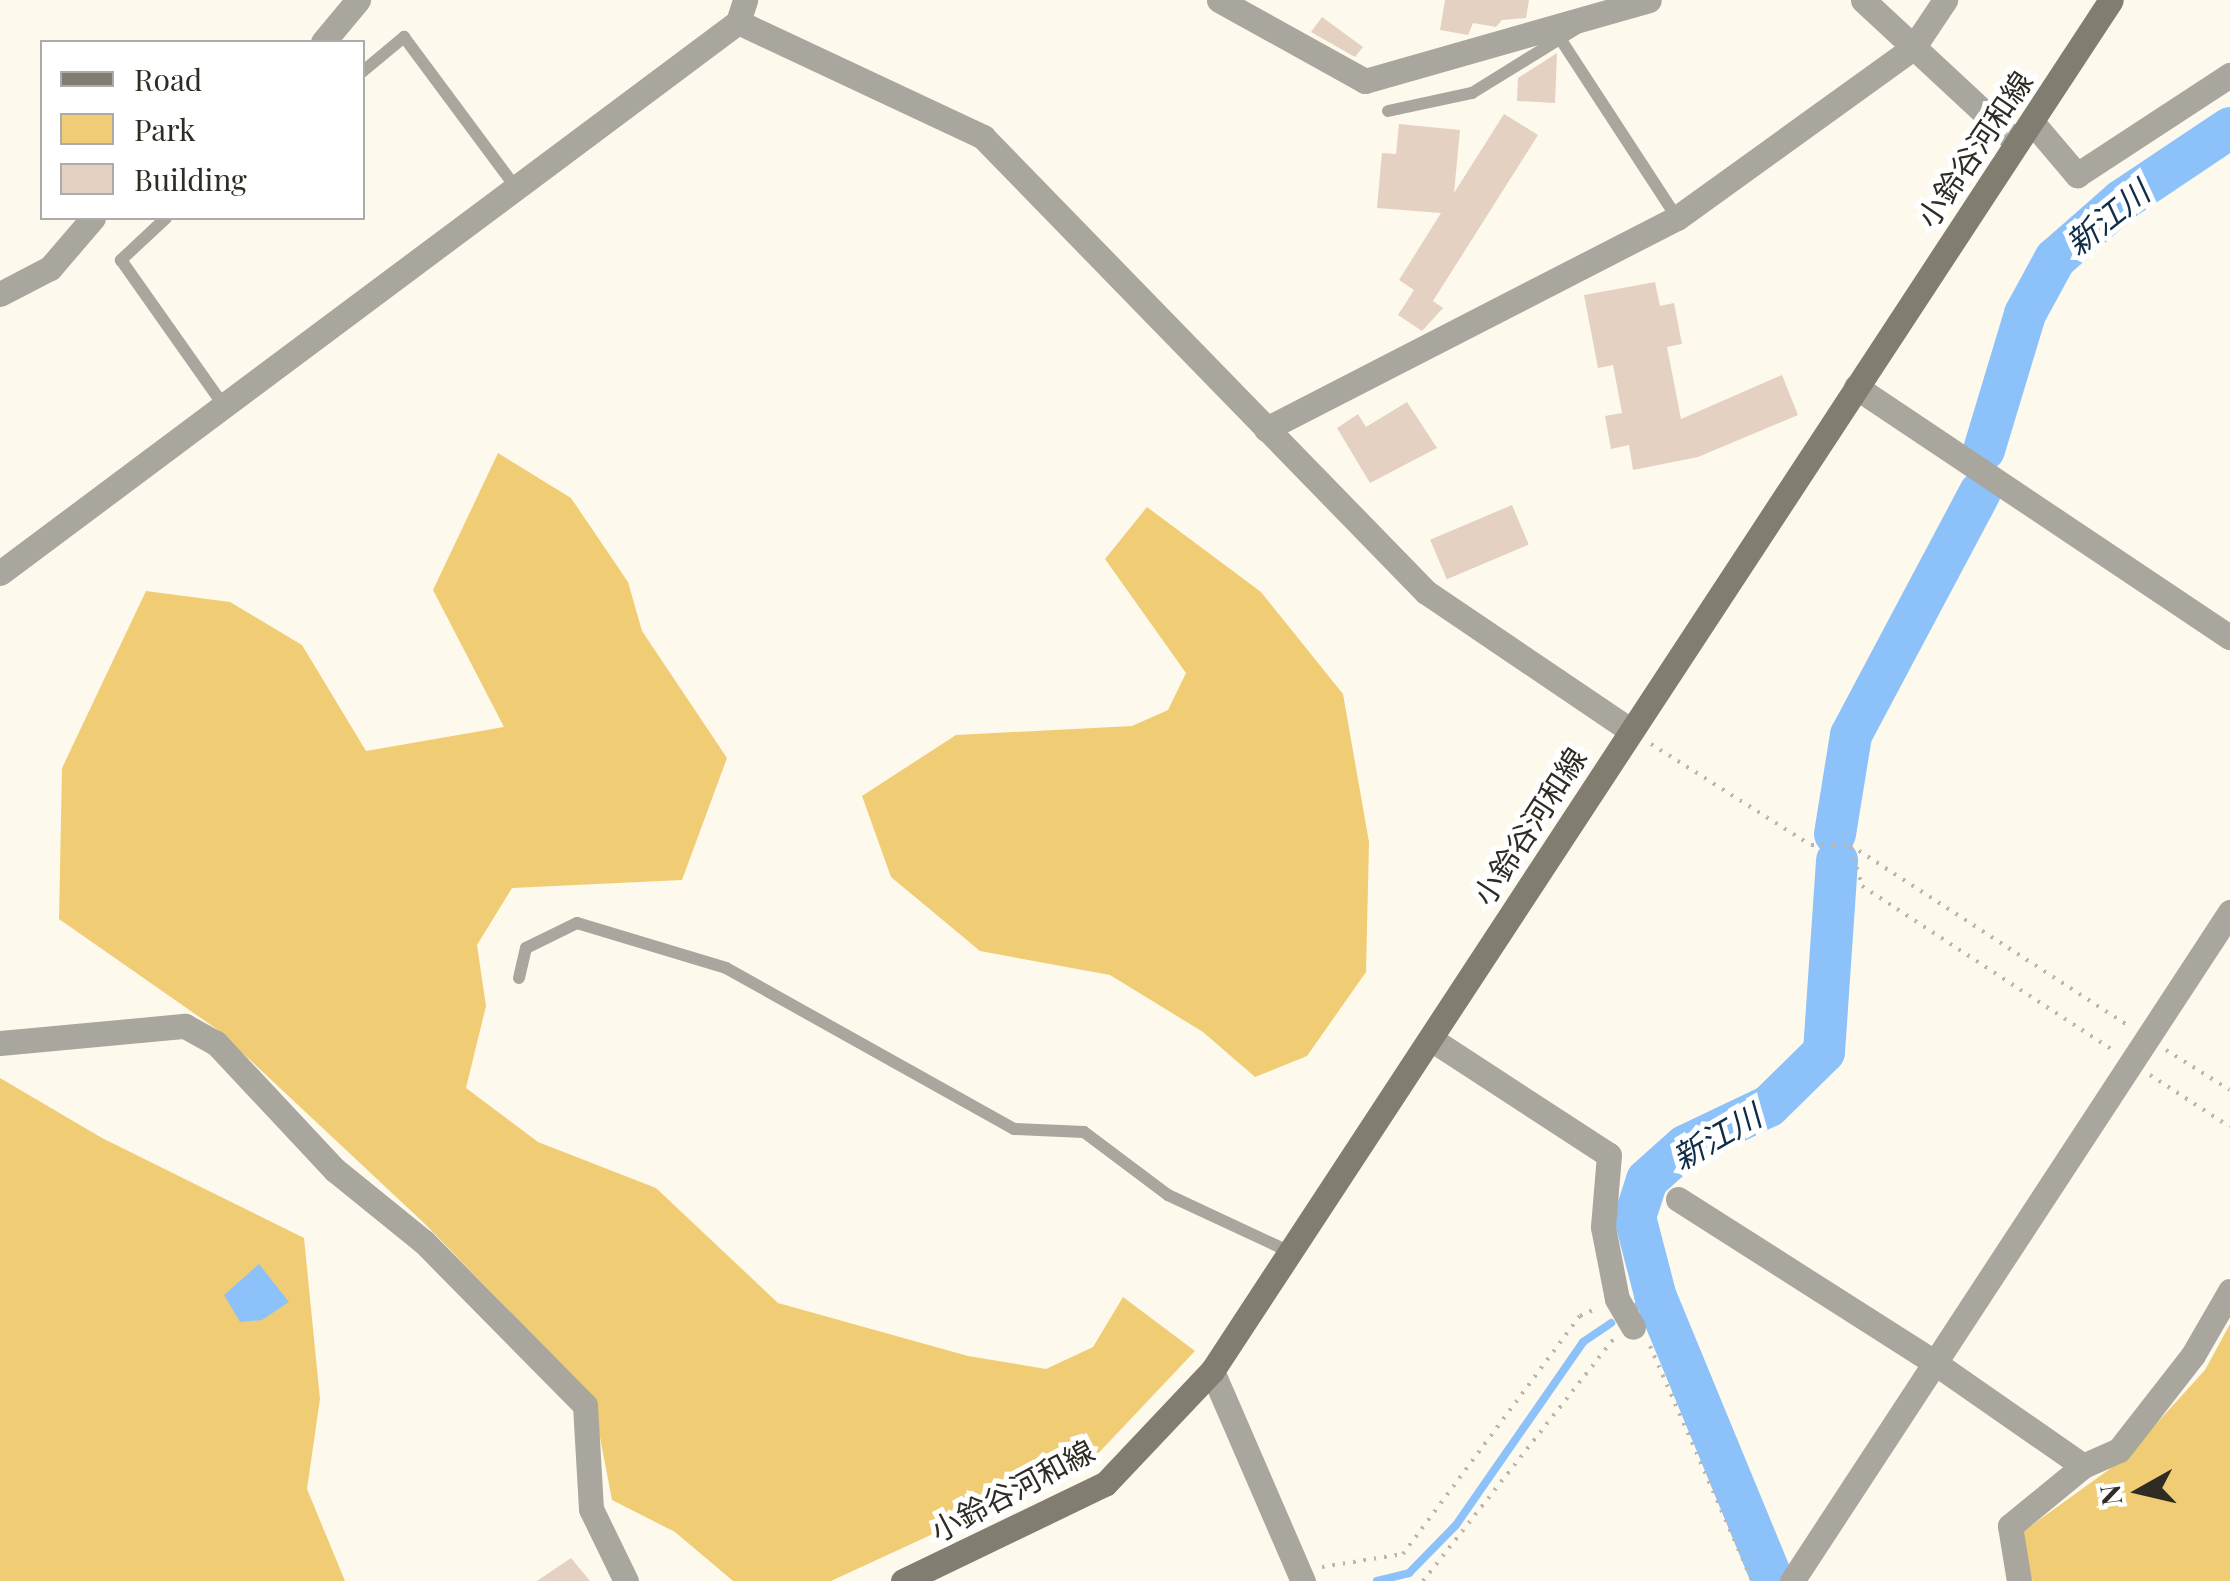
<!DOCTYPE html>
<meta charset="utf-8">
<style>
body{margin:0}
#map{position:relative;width:2230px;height:1581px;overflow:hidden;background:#fef9ed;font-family:"Playfair Display","Noto Sans JP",serif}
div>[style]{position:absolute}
.green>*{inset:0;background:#f0cd75}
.water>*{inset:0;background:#8cc2f9}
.stream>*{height:8px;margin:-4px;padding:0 4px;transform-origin:4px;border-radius:4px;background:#8cc2f9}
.river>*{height:42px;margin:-21px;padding:0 21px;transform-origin:21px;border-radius:21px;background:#8cc2f9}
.building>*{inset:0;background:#e4d1c2;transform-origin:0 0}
.path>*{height:4px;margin-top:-2px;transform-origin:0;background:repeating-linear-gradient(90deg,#bab6ab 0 2.5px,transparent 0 10.5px)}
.service>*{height:12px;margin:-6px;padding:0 6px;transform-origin:6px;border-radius:6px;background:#a8a69d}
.minor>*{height:25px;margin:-12.5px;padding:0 12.5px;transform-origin:12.5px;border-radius:12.5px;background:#a8a69d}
.tertiary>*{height:25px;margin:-12.5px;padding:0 12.5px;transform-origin:12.5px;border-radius:12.5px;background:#a8a69d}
.secondary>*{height:25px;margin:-12.5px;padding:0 12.5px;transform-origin:12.5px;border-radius:12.5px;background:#827d71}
span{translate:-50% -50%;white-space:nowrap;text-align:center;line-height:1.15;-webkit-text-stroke:10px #fff;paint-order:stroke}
.street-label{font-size:30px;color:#2f2c24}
.water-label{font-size:32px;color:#102d48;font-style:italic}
.legend{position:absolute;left:40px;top:40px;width:325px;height:180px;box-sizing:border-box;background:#fff;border:2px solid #acaba7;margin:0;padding:12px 18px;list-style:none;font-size:30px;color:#2f2c24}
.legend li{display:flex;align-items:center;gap:20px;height:50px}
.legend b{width:50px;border:2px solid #acaba7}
.north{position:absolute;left:2090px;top:1441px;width:100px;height:100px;-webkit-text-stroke:8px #fff;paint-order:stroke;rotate:262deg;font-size:28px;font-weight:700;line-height:40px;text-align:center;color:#2f2c24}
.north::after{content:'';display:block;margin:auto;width:35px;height:45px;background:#2f2c24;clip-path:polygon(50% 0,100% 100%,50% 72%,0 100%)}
</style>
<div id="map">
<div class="green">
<i style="clip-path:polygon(498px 453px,571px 498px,628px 582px,642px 631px,727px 758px,682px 880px,512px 888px,477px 945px,486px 1006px,466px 1088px,538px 1142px,656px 1188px,778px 1303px,968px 1356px,1046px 1369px,1093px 1347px,1123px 1297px,1195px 1351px,1091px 1461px,831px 1581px,733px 1581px,675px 1532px,612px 1500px,592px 1396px,424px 1223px,218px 1030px,59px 919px,62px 768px,146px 591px,230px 602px,302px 645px,366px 751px,504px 727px,433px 590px)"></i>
<i style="clip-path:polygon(1147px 507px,1261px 592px,1343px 694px,1369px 842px,1366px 972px,1307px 1056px,1255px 1077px,1203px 1032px,1110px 975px,980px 951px,891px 877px,862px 796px,956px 735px,1132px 726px,1168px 710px,1186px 673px,1105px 559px)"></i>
<i style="clip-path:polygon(0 1078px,102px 1138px,304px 1238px,320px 1399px,307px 1489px,345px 1581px,0 1581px)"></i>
<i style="clip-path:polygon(2230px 1324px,2230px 1581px,2033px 1581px,2025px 1570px,2021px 1533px,2125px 1458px,2205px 1370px)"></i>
</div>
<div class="water">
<i style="clip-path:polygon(259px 1264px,289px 1302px,262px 1320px,240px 1322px,224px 1295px)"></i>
</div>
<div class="stream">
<i style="left:1636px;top:1307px;width:23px;rotate:-34deg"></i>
<i style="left:1377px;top:1581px;width:33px;rotate:-14deg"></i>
<i style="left:1409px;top:1573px;width:67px;rotate:-45.6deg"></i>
<i style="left:1456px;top:1525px;width:223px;rotate:-55.2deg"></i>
<i style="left:1583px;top:1342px;width:34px;rotate:-34deg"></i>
</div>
<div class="river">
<i style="left:1984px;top:450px;width:142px;rotate:-73.2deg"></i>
<i style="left:2025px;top:314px;width:63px;rotate:-61.4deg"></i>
<i style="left:2055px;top:259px;width:88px;rotate:-41.3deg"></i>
<i style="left:2121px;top:201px;width:131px;rotate:-33.8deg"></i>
<i style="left:1835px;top:834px;width:100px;rotate:-80.8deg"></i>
<i style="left:1851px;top:735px;width:275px;rotate:-62deg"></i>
<i style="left:1773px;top:1581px;width:310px;rotate:-112.4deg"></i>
<i style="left:1655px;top:1294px;width:80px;rotate:-104.6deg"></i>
<i style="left:1635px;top:1217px;width:39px;rotate:-72deg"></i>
<i style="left:1647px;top:1180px;width:51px;rotate:-41.8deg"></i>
<i style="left:1685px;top:1146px;width:93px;rotate:-25.5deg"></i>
<i style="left:1769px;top:1106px;width:77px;rotate:-44.5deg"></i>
<i style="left:1824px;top:1052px;width:192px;rotate:-86.1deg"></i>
</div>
<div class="building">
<i style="clip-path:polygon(1445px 0,1529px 0,1526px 18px,1502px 20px,1496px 27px,1473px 23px,1468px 35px,1440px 30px)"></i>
<i style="clip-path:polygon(1322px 17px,1363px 47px,1355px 57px,1311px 32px)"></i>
<i style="clip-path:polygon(1557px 53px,1555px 103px,1517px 101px,1518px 78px)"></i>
<i style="clip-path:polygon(1504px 114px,1538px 135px,1433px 301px,1443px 308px,1422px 331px,1398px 315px,1414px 290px,1399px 280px,1441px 213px,1377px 208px,1382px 153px,1396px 154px,1399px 124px,1460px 130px,1454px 193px)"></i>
<i style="clip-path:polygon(1655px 282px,1660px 306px,1674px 303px,1682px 344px,1667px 347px,1681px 419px,1782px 375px,1798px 415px,1698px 457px,1633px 470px,1629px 445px,1611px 449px,1605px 416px,1622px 413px,1613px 365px,1598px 368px,1584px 295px)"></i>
<i style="clip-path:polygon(1407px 402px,1437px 448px,1370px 483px,1337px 428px,1358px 414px,1366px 427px)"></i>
<i style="left:1512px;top:505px;width:43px;height:89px;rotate:67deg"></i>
<i style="clip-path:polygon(571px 1558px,590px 1581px,537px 1581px)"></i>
</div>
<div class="path">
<i style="left:1651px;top:744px;width:189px;rotate:32.3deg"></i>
<i style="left:1811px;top:845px;width:39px"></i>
<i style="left:1850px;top:845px;width:333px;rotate:33deg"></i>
<i style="left:1851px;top:847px;width:41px;rotate:74.2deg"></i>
<i style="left:1862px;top:886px;width:300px;rotate:33.2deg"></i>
<i style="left:2166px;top:1050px;width:75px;rotate:32deg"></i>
<i style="left:2150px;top:1075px;width:95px;rotate:33deg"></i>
<i style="left:1650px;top:1346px;width:256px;rotate:66.5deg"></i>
<i style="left:1322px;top:1567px;width:82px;rotate:-9.1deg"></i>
<i style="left:1403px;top:1554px;width:297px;rotate:-53.4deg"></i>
<i style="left:1580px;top:1316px;width:17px;rotate:-25deg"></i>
<i style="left:1423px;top:1581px;width:309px;rotate:-51.8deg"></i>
</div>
<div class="service">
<i style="left:1561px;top:40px;width:212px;rotate:56.9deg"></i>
<i style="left:362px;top:72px;width:55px;rotate:-39.8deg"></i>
<i style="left:404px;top:37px;width:189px;rotate:53.4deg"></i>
<i style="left:1388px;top:111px;width:86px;rotate:-12.1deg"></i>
<i style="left:1472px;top:93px;width:126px;rotate:-31.7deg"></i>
<i style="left:166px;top:218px;width:62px;rotate:137deg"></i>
<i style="left:121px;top:260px;width:179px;rotate:54.8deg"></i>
<i style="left:519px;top:978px;width:31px;rotate:-77deg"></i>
<i style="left:526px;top:948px;width:57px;rotate:-26.1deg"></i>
<i style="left:577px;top:923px;width:156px;rotate:16.8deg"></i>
<i style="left:726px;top:968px;width:330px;rotate:29.2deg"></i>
<i style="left:1014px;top:1129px;width:70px;rotate:2.5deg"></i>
<i style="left:1084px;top:1132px;width:105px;rotate:36.9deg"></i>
<i style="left:1168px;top:1195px;width:135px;rotate:25deg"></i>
</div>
<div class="minor">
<i style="left:1219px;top:0;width:167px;rotate:29deg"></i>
<i style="left:1365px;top:81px;width:295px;rotate:-15.9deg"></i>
<i style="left:1863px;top:0;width:209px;rotate:42.9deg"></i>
<i style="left:738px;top:22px;width:271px;rotate:25.1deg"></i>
<i style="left:983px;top:137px;width:635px;rotate:45.77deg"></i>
<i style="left:1426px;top:592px;width:246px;rotate:34.1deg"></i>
<i style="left:323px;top:42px;width:55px;rotate:-50.2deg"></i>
<i style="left:2032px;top:122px;width:70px;rotate:49.7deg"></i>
<i style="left:2077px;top:175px;width:183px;rotate:-33.2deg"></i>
<i style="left:0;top:294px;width:56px;rotate:-27.5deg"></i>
<i style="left:50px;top:268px;width:66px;rotate:-49.3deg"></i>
<i style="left:1856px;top:387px;width:450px;rotate:33.8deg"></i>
<i style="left:1266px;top:429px;width:462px;rotate:-27.2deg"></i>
<i style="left:1677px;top:218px;width:291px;rotate:-35.8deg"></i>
<i style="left:1913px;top:48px;width:58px;rotate:-56.3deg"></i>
<i style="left:0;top:573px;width:921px;rotate:-36.75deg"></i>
<i style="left:738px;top:22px;width:23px;rotate:-72deg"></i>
<i style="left:1431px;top:1039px;width:212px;rotate:33.1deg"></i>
<i style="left:1609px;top:1155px;width:72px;rotate:94.8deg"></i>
<i style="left:1603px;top:1227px;width:73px;rotate:79deg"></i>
<i style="left:1617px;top:1299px;width:32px;rotate:60deg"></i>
<i style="left:0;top:1043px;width:186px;rotate:-5.3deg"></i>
<i style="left:185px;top:1026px;width:35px;rotate:29deg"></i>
<i style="left:216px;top:1043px;width:174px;rotate:46.9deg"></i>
<i style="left:335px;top:1170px;width:114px;rotate:39deg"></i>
<i style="left:424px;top:1242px;width:229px;rotate:45.4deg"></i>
<i style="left:585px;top:1405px;width:104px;rotate:86.7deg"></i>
<i style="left:591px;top:1509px;width:80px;rotate:64.1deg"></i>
<i style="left:1678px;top:1199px;width:305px;rotate:32.5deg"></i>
<i style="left:1935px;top:1363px;width:180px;rotate:34.8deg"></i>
<i style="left:1792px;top:1581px;width:800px;rotate:-56.79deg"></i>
<i style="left:2019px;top:1581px;width:56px;rotate:-99.3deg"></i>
<i style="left:2010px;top:1526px;width:94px;rotate:-39.4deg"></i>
<i style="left:2083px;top:1466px;width:39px;rotate:-24deg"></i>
<i style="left:2119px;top:1450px;width:120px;rotate:-52.1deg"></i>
<i style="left:2193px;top:1355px;width:74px;rotate:-60deg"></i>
</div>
<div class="tertiary">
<i style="left:1212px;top:1371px;width:229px;rotate:66.6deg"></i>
</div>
<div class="secondary">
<i style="left:903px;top:1581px;width:224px;rotate:-25.7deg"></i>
<i style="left:1105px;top:1484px;width:156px;rotate:-46.6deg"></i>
<i style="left:1212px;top:1371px;width:1639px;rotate:-56.75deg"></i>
</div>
<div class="street-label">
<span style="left:1974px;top:149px;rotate:-56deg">小鈴谷河和線</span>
<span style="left:1529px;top:826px;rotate:-57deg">小鈴谷河和線</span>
<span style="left:1012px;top:1490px;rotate:-28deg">小鈴谷河和線</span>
</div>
<div class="water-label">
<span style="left:2107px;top:217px;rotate:-39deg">新江川</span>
<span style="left:1716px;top:1136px;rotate:-30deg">新江川</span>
</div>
<ul class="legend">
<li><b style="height:12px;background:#827d71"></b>Road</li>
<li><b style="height:28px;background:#f0cd75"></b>Park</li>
<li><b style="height:28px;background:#e4d1c2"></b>Building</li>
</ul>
<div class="north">N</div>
</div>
